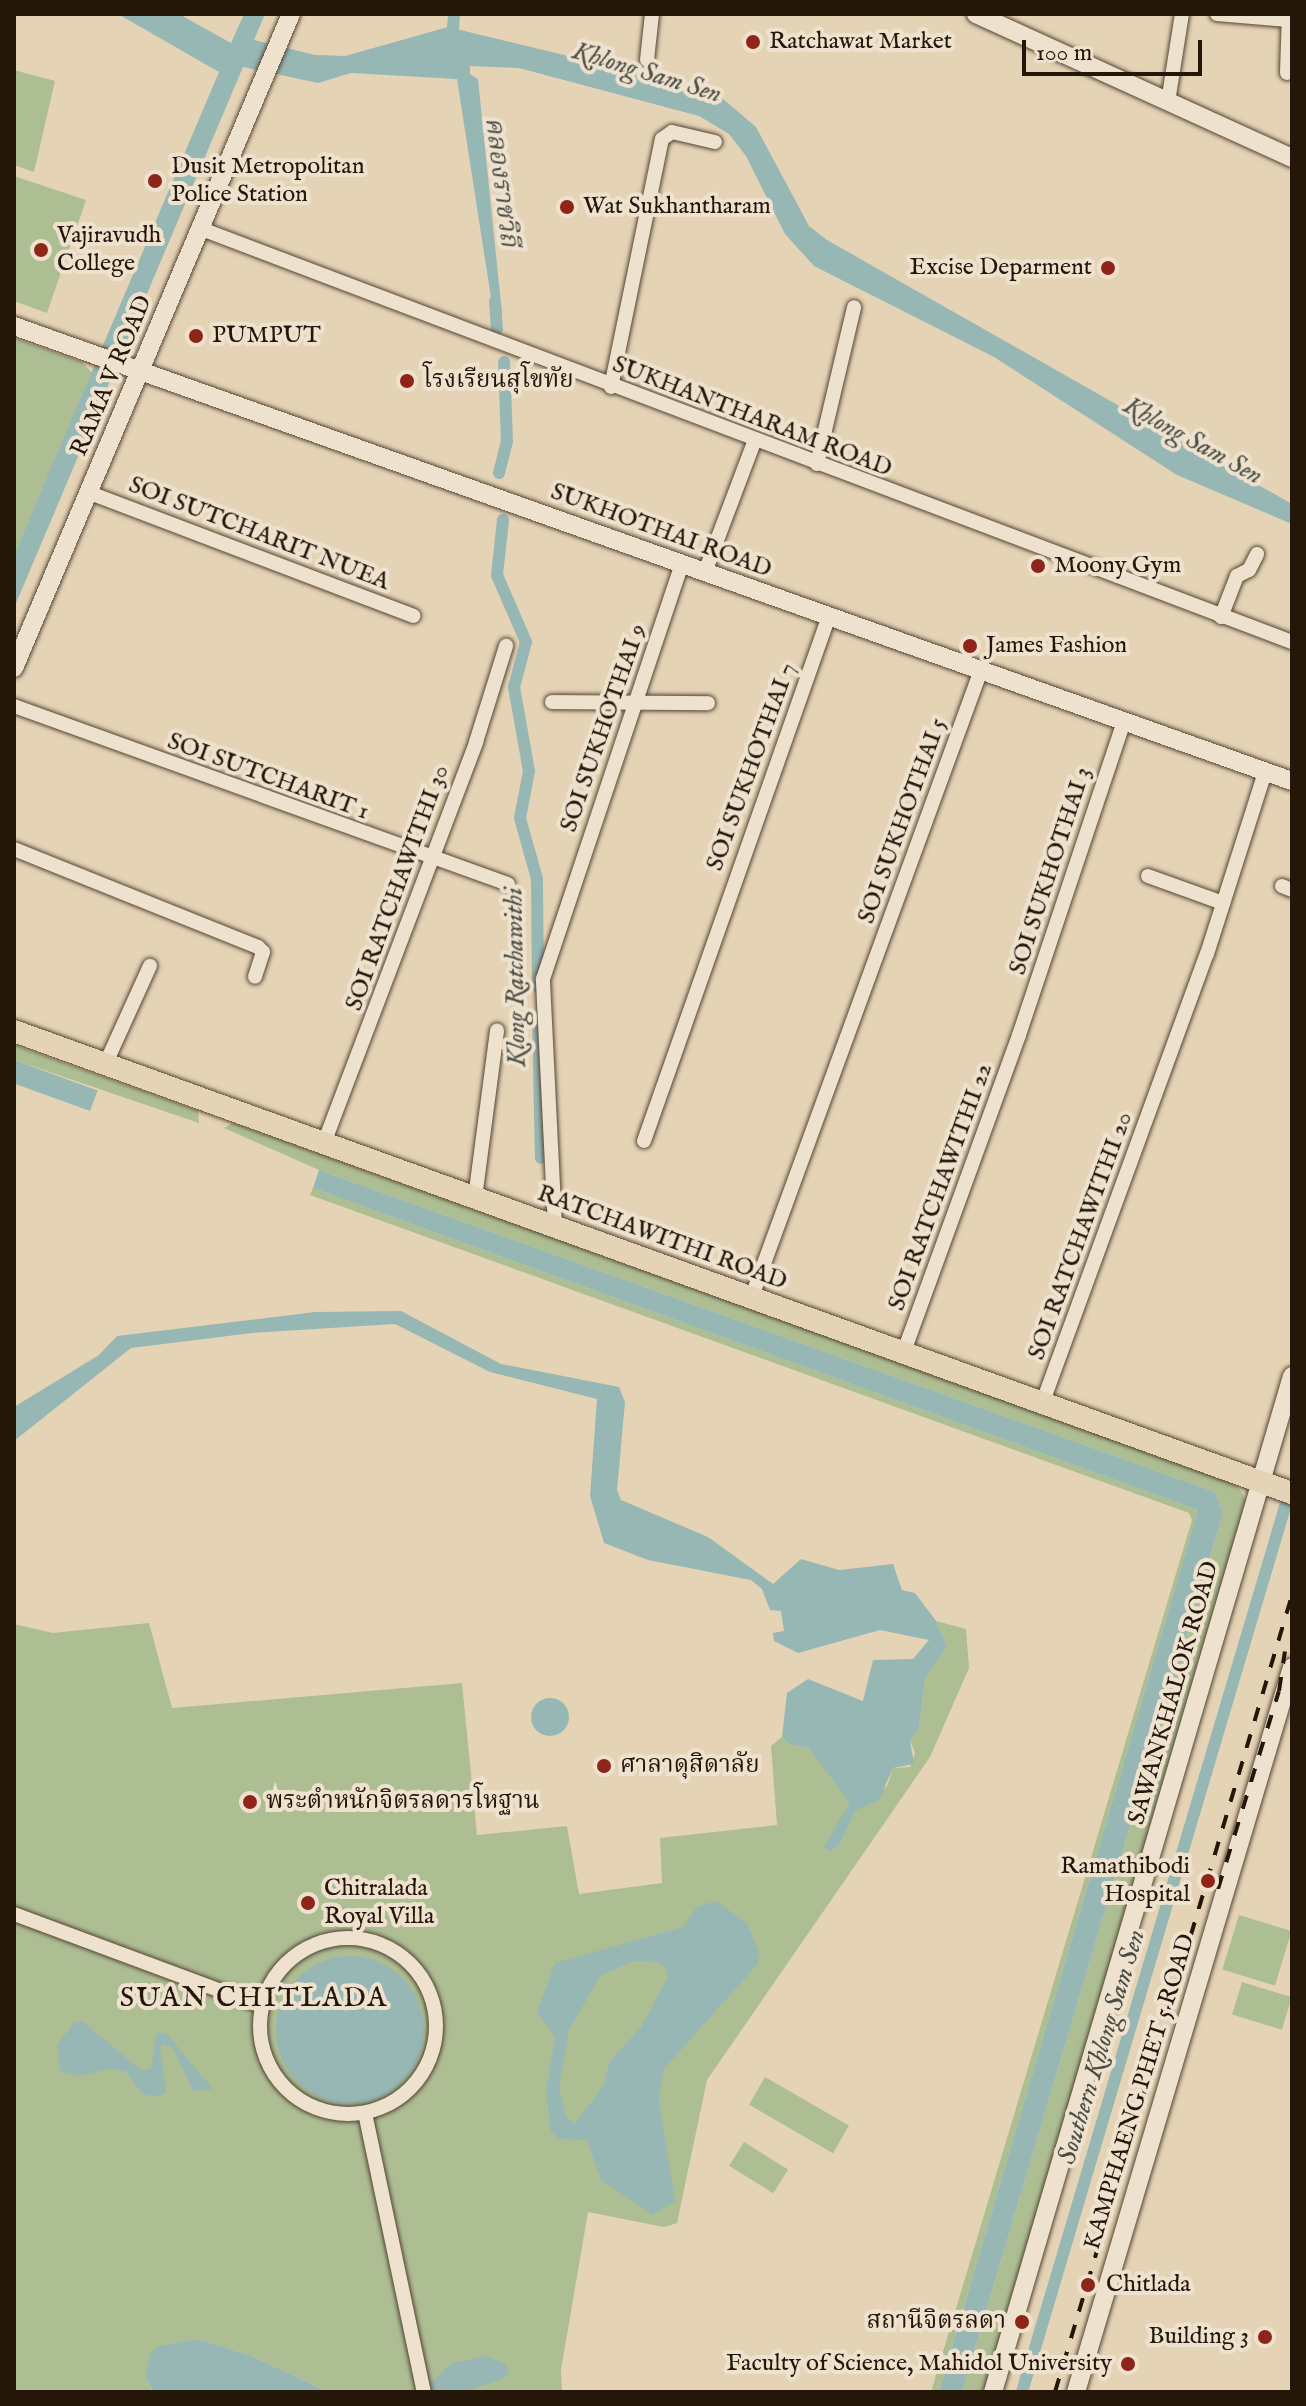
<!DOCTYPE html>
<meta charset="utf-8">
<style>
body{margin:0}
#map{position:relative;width:1306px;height:2406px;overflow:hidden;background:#e5d3b5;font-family:"IM FELL English","Noto Serif Thai",serif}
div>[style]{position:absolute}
.green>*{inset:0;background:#aebe93;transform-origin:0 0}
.water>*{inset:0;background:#97b7b4;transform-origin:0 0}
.round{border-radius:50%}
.canal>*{height:12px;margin:-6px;padding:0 6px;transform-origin:6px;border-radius:6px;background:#97b7b4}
.roads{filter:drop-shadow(0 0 2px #544534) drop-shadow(0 0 2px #544534)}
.street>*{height:14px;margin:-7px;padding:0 7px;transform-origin:7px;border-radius:7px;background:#eee2cf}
.street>.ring{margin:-7px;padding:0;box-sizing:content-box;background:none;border:14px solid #eee2cf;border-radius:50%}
.secondary>*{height:18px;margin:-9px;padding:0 9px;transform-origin:9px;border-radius:9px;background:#eee2cf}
.primary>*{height:22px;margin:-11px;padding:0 11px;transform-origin:11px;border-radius:11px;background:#e5d3b5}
.rail>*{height:4px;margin-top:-2px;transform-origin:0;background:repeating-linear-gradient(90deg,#241609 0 14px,transparent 0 28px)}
.dots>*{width:22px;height:22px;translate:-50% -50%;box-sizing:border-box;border:4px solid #eee2cf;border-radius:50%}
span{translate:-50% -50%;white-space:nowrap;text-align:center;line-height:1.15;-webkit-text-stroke:8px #eee2cf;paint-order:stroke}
.poi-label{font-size:24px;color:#241609}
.left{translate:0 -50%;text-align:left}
.right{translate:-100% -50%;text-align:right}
.street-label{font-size:24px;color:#241609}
.water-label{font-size:26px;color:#4c4e45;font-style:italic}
.quarter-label{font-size:28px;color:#241609;letter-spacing:2px}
.frame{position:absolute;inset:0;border:16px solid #241609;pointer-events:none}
.scale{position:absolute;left:1022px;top:40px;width:180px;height:36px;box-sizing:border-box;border:4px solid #241609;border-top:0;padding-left:10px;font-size:24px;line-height:28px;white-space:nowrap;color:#241609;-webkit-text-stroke:6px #eee2cf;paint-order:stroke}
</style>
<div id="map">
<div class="green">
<i style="clip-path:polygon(14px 70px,55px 81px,34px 172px,14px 165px)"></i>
<i style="clip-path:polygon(14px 176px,86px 200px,47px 313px,14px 301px)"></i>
<i style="clip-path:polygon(14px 338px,82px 362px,92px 373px,14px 555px)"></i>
<i style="clip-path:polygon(14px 1045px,198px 1111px,199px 1123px,14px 1060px)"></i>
<i style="clip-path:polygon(233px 1123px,1233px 1483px,1241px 1491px,1246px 1502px,985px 2392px,962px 2392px,1223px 1513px,1215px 1492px,319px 1170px,224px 1128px)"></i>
<i style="clip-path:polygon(313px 1188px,1198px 1510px,939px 2392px,931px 2392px,1192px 1520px,1189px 1513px,310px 1195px)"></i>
<i style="clip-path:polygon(936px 1621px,966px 1629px,969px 1668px,930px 1757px,707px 2080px,677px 2223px,664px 2227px,588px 2212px,561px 2370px,562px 2392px,329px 2392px,249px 2355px,198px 2339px,145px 2378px,153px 2392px,14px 2392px,14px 1624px,53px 1633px,149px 1623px,172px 1708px,462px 1683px,477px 1835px,567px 1826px,579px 1894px,662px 1883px,660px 1838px,777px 1825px,771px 1746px,782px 1737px,789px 1744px,809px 1748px,846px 1793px,851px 1803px,845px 1818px,823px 1848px,840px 1844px,856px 1809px,887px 1786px,893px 1768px,910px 1767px,915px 1753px,910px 1740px,919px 1728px,925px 1677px,947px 1646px)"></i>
<i style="left:1239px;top:1915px;width:55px;height:57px;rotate:17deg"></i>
<i style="left:1242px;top:1982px;width:52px;height:34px;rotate:17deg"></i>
<i style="left:765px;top:2077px;width:97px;height:32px;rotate:30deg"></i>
<i style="left:744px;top:2142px;width:52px;height:28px;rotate:32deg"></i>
</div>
<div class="water">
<i style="clip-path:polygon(118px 14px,179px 14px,231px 43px,244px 14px,265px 14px,254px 40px,315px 55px,345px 56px,448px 27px,697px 87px,722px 98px,756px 127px,809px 226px,827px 240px,1292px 504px,1292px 524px,1177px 475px,994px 357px,814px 266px,785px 234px,746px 156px,729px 134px,699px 116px,519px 68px,470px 66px,470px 74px,478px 79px,502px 314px,494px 317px,457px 79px,351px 73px,318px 83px,243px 67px,14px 608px,14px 555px,219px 72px)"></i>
<i style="left:14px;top:1060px;width:89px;height:22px;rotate:20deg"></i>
<i style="clip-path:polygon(319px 1170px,1215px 1492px,1223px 1513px,962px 2392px,939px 2392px,1198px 1510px,313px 1188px)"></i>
<i style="clip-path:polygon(401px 1311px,501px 1364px,619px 1387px,625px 1402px,617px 1490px,621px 1500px,708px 1537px,773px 1584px,801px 1559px,839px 1570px,893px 1564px,902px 1590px,915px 1593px,936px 1621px,947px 1646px,925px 1678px,919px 1728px,910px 1740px,914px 1764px,893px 1768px,879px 1800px,856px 1810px,840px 1844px,831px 1851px,823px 1848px,850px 1803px,809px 1748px,789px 1744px,782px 1737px,787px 1693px,808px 1679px,863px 1701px,873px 1660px,913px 1659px,929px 1640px,880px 1630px,798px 1653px,774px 1641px,773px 1633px,784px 1631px,781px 1611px,770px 1610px,762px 1589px,751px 1580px,648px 1560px,604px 1543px,590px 1496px,597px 1399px,490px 1372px,395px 1324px,252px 1333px,131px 1348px,14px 1441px,14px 1407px,99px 1355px,117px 1336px,315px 1312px)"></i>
<i class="round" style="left:531px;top:1698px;width:38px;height:38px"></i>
<i style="clip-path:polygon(evenodd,716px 1901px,748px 1924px,759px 1954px,757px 1965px,664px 2069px,659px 2100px,675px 2201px,653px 2215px,601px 2180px,587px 2140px,559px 2139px,551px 2132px,546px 2093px,555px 2037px,537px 2012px,555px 1963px,683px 1927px,697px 1907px,716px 1901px,650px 1961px,665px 1966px,668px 1976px,641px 2027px,610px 2061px,603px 2086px,575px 2124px,567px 2118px,559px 2088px,569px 2030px,600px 1976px,631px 1962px,650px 1961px)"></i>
<i class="round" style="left:276px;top:1956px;width:148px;height:148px"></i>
<i style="clip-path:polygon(82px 2021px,142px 2071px,151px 2069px,157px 2033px,167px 2034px,213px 2089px,193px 2091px,173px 2048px,164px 2044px,160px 2047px,166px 2092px,158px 2097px,143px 2094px,125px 2071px,109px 2069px,79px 2076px,60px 2071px,57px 2046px,73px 2023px)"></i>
<i style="clip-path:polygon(198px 2339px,249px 2355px,329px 2392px,153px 2391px,145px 2378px,151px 2353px,159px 2346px)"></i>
<i style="clip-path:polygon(486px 2356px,504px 2363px,509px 2372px,504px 2378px,463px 2392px,435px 2392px,430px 2385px,451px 2363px)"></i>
</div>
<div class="canal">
<i style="left:452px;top:43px;width:29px;rotate:-86deg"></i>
<i style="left:495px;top:301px;width:28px;rotate:86deg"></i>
<i style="left:499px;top:473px;width:32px;rotate:-76deg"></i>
<i style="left:507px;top:442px;width:80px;rotate:-92.1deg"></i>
<i style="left:503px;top:520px;width:55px;rotate:96.2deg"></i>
<i style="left:497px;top:575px;width:73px;rotate:66.6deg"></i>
<i style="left:526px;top:642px;width:47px;rotate:104.9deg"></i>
<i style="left:514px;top:687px;width:85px;rotate:79.9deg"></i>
<i style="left:529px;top:771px;width:48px;rotate:100.8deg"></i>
<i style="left:520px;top:818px;width:63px;rotate:74.4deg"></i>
<i style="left:537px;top:879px;width:108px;rotate:89.5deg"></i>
<i style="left:538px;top:1018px;width:140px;rotate:88.8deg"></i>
<i style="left:1022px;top:2392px;width:944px;rotate:-73.45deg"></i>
</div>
<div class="roads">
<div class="street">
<i style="left:1217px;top:14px;width:71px;rotate:4.8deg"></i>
<i style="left:647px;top:60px;width:46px;rotate:-83.8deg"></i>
<i style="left:1287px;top:73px;width:59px;rotate:-88.1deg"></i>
<i style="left:1168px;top:102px;width:89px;rotate:-81deg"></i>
<i style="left:199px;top:228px;width:1169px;rotate:20.75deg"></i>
<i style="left:611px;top:387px;width:253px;rotate:-78.4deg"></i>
<i style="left:662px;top:139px;width:12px;rotate:-35deg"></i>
<i style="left:672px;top:132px;width:44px;rotate:13.1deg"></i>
<i style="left:817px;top:464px;width:161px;rotate:-76.7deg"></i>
<i style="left:90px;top:493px;width:346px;rotate:20.8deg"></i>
<i style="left:705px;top:572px;width:141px;rotate:-69.3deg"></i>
<i style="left:1221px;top:617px;width:44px;rotate:-68.7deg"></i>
<i style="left:1237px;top:576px;width:13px;rotate:-27deg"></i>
<i style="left:1249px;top:570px;width:18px;rotate:-63deg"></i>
<i style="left:552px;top:702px;width:156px;rotate:0.4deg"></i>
<i style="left:14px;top:706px;width:525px;rotate:19.82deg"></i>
<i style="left:14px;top:849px;width:263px;rotate:21.9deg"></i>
<i style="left:258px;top:947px;width:7px;rotate:45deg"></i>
<i style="left:263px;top:952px;width:26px;rotate:108deg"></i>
<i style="left:1148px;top:876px;width:80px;rotate:19.8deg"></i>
<i style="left:1282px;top:886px;width:11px;rotate:22deg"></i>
<i style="left:105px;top:1065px;width:109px;rotate:-65.6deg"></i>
<i style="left:644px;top:1141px;width:557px;rotate:-70.59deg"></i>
<i style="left:324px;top:1143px;width:429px;rotate:-69.2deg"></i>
<i style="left:476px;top:742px;width:101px;rotate:-72.6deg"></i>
<i style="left:475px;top:1198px;width:169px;rotate:-82.5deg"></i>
<i style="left:555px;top:1227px;width:248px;rotate:-92.8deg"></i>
<i style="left:543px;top:979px;width:438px;rotate:-71.5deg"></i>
<i style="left:751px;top:1299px;width:670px;rotate:-69.91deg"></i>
<i style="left:903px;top:1354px;width:339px;rotate:-70deg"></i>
<i style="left:1019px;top:1035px;width:330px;rotate:-71.5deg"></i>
<i style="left:1042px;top:1404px;width:479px;rotate:-69.9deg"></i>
<i style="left:1207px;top:954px;width:191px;rotate:-72.3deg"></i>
<i style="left:14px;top:1914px;width:265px;rotate:20.4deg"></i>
<i class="ring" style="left:260px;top:1938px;width:162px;height:162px"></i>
<i style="left:365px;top:2113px;width:285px;rotate:78.1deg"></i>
</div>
<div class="secondary">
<i style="left:976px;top:14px;width:347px;rotate:24.5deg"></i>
<i style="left:14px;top:326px;width:1357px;rotate:19.6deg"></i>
<i style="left:14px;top:668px;width:710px;rotate:-67.05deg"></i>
<i style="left:993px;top:2392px;width:1059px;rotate:-73.6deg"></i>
<i style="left:1076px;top:2392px;width:756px;rotate:-73.41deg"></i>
</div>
<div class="primary">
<i style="left:14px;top:1031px;width:1359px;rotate:19.88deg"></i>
</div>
</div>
<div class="rail">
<i style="left:1218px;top:1889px;width:207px;rotate:-72.9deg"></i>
<i style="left:1279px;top:1691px;width:40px;rotate:-81.5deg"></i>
<i style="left:1055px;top:2392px;width:831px;rotate:-73.44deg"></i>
</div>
<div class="dots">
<i style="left:753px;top:42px;background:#8f2418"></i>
<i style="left:155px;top:181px;background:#8f2418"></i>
<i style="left:567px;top:207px;background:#8f2418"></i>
<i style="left:41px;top:250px;background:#8f2418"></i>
<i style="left:1108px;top:268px;background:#8f2418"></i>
<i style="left:196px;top:336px;background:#8f2418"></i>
<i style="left:407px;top:381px;background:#8f2418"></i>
<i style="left:1038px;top:566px;background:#8f2418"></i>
<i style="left:970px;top:646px;background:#8f2418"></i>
<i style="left:604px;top:1766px;background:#8f2418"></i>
<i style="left:250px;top:1802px;background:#8f2418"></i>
<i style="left:1208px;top:1881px;background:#8f2418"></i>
<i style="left:308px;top:1903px;background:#8f2418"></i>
<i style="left:1088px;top:2285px;background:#8f2418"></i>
<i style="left:1022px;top:2322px;background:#8f2418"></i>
<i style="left:1265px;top:2337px;background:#8f2418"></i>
<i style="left:1128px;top:2364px;background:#8f2418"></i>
</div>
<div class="poi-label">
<span class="left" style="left:769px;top:42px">Ratchawat Market</span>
<span class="left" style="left:171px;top:181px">Dusit Metropolitan<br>Police Station</span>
<span class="left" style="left:583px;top:207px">Wat Sukhantharam</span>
<span class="left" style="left:57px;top:250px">Vajiravudh<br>College</span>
<span class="right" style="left:1092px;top:268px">Excise Deparment</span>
<span class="left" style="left:212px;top:336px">PUMPUT</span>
<span class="left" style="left:423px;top:381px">โรงเรียนสุโขทัย</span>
<span class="left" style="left:1054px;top:566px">Moony Gym</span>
<span class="left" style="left:986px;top:646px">James Fashion</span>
<span class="left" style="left:620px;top:1766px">ศาลาดุสิดาลัย</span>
<span class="left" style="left:266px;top:1802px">พระตำหนักจิตรลดารโหฐาน</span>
<span class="right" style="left:1190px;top:1881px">Ramathibodi<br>Hospital</span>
<span class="left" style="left:324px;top:1903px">Chitralada<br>Royal Villa</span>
<span class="left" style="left:1106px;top:2285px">Chitlada</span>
<span class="right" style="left:1006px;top:2322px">สถานีจิตรลดา</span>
<span class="right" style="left:1249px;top:2337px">Building 3</span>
<span class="right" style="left:1112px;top:2364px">Faculty of Science, Mahidol University</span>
</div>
<div class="street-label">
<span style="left:112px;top:376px;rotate:-67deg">RAMA V ROAD</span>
<span style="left:752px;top:417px;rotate:21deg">SUKHANTHARAM ROAD</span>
<span style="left:661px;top:531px;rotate:20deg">SUKHOTHAI ROAD</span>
<span style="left:259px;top:534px;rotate:21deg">SOI SUTCHARIT NUEA</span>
<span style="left:604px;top:728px;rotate:-71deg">SOI SUKHOTHAI 9</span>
<span style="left:752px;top:767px;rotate:-70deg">SOI SUKHOTHAI 7</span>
<span style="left:268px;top:777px;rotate:20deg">SOI SUTCHARIT 1</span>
<span style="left:903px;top:821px;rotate:-70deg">SOI SUKHOTHAI 5</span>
<span style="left:1051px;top:871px;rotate:-72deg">SOI SUKHOTHAI 3</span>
<span style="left:398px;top:888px;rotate:-70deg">SOI RATCHAWITHI 30</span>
<span style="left:941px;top:1187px;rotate:-70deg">SOI RATCHAWITHI 22</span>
<span style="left:1081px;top:1236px;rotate:-70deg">SOI RATCHAWITHI 20</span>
<span style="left:662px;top:1238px;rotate:20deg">RATCHAWITHI ROAD</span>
<span style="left:1174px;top:1693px;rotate:-74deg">SAWANKHALOK ROAD</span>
<span style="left:1140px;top:2092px;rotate:-73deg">KAMPHAENG PHET 5 ROAD</span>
</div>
<div class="water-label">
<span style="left:647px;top:73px;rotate:17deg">Khlong Sam Sen</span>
<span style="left:501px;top:182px;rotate:83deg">คลองราชวิถี</span>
<span style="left:1193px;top:441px;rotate:29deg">Khlong Sam Sen</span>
<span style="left:516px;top:977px;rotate:-91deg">Klong Ratchawithi</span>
<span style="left:1102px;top:2047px;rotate:-73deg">Southern Khlong Sam Sen</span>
</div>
<div class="quarter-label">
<span style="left:254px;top:1999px">SUAN CHITLADA</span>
</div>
<div class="frame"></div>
<div class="scale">100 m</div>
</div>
